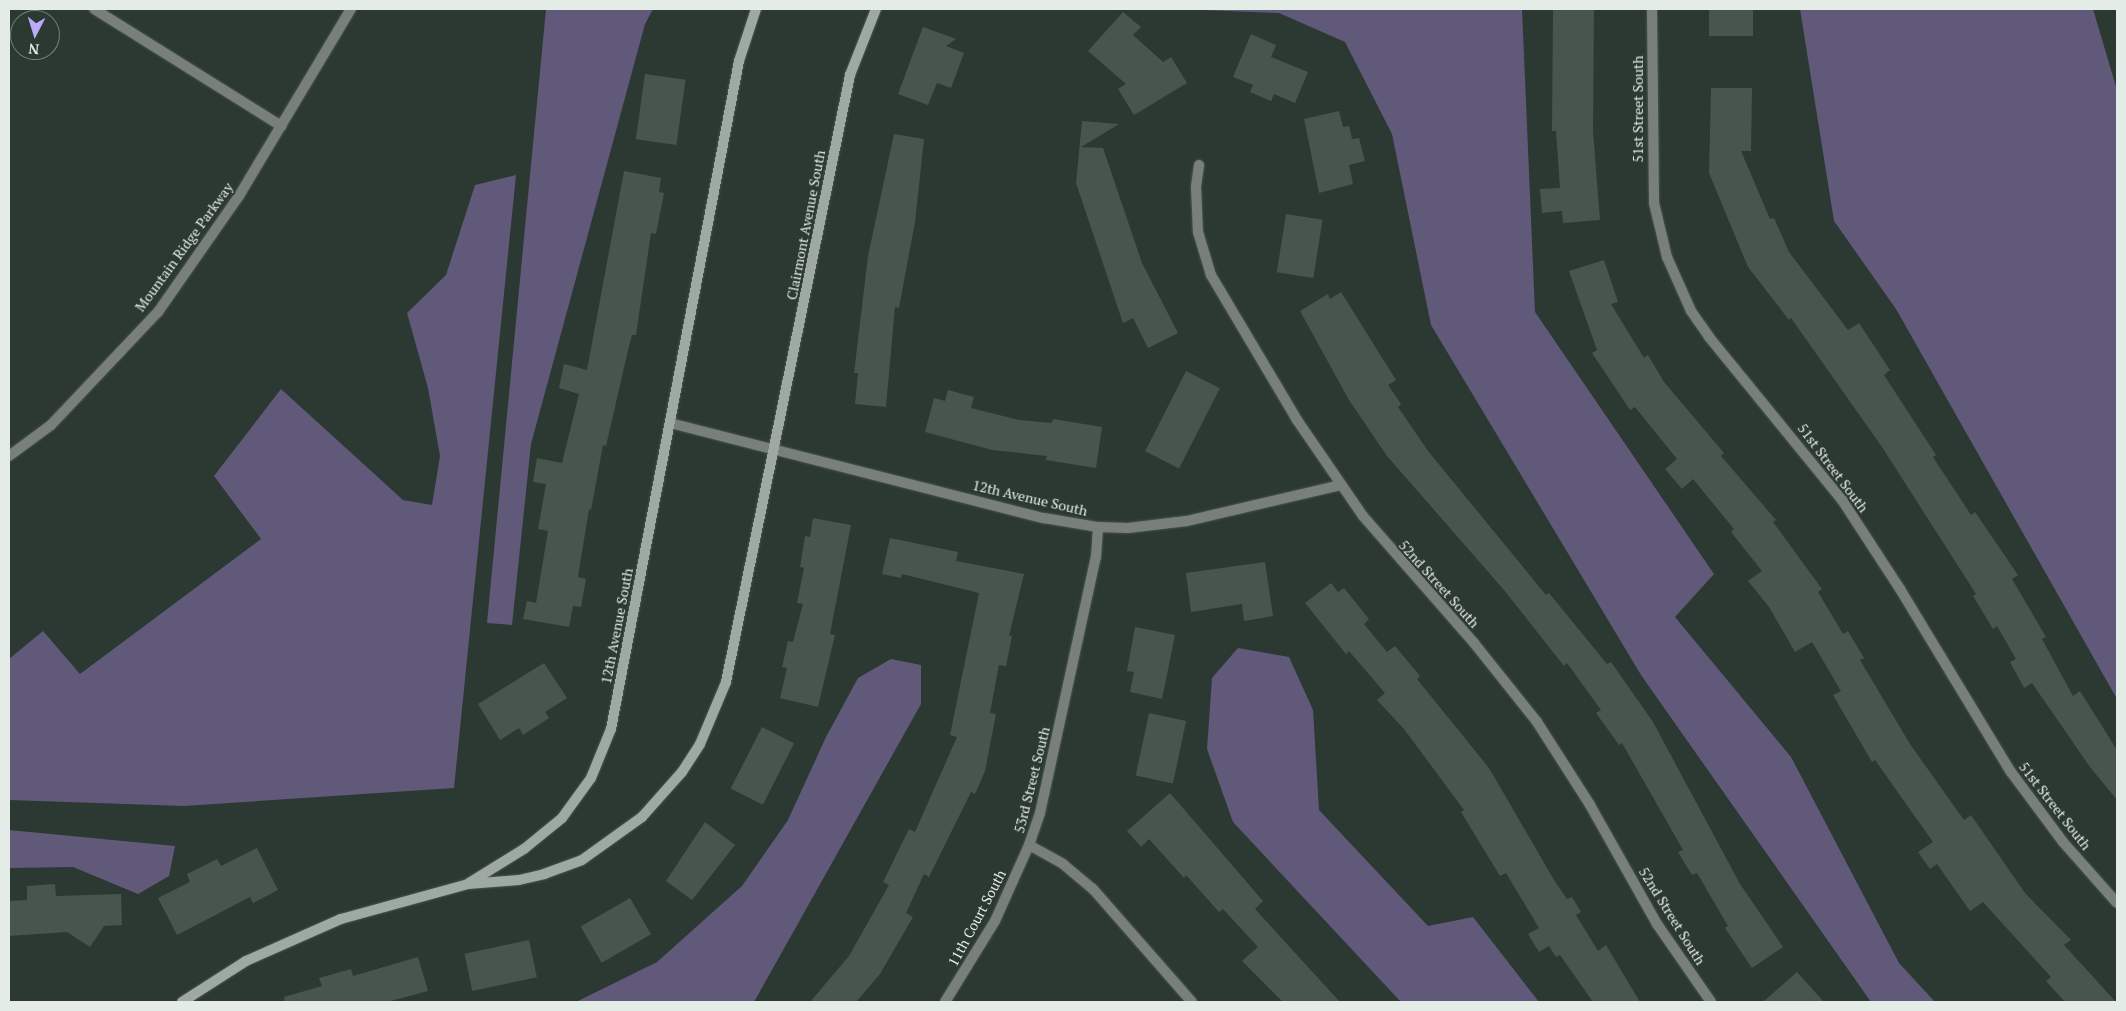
<!DOCTYPE html>
<style>
body{margin:0}
#map{position:relative;width:2126px;height:1011px;overflow:hidden;background:#2c3932;font-family:"PT Serif",serif}
div>[style]{position:absolute}
.green>*{inset:0;background:#605979}
.building>*{inset:0;background:#47554c;transform-origin:0 0}
.roads{filter:drop-shadow(0 0 1px #49564f) drop-shadow(0 0 1px #49564f)}
.street>*{height:10px;margin:-5px;padding:0 5px;transform-origin:5px;border-radius:5px;background:#79807c}
.secondary>*{height:10px;margin:-5px;padding:0 5px;transform-origin:5px;border-radius:5px;background:#9fa9a3}
span{translate:-50% -50%;white-space:nowrap;text-align:center;line-height:1.15;-webkit-text-stroke:4px #2c3932;paint-order:stroke}
.street-label{font-size:14px;color:#e3ece7}
.frame{position:absolute;inset:0;border:10px solid #e3ece7;pointer-events:none}
.north{position:absolute;left:10px;top:10px;width:50px;height:50px;box-sizing:border-box;background:#2c3932;border:1px solid #75817a;border-radius:50%;rotate:185deg;font-size:14px;font-weight:700;line-height:20px;text-align:center;color:#e3ece7}
.north::after{content:'';display:block;margin:auto;width:18px;height:22px;background:#bbaaf6;clip-path:polygon(50% 0,100% 100%,50% 72%,0 100%)}
</style>
<div id="map">
<div class="green">
<i style="clip-path:polygon(546px 9px,653px 9px,645px 24px,531px 444px,512px 625px,487px 623px)"></i>
<i style="clip-path:polygon(1175px 9px,1522px 9px,1535px 312px,1714px 574px,1675px 617px,1791px 757px,1899px 963px,1935px 1002px,1871px 1002px,1641px 675px,1431px 325px,1392px 134px,1345px 42px,1279px 13px)"></i>
<i style="clip-path:polygon(1800px 9px,2093px 9px,2117px 90px,2117px 699px,1896px 309px,1834px 221px)"></i>
<i style="clip-path:polygon(516px 175px,454px 788px,184px 806px,9px 800px,9px 659px,43px 631px,80px 674px,261px 539px,214px 476px,281px 389px,403px 500px,432px 505px,440px 456px,428px 388px,407px 313px,446px 275px,475px 185px)"></i>
<i style="clip-path:polygon(1238px 648px,1289px 657px,1313px 710px,1319px 810px,1428px 926px,1473px 917px,1539px 1002px,1401px 1002px,1233px 822px,1207px 749px,1212px 678px)"></i>
<i style="clip-path:polygon(891px 659px,921px 665px,921px 704px,754px 1002px,576px 1002px,657px 962px,742px 886px,788px 820px,826px 737px,858px 678px)"></i>
<i style="clip-path:polygon(9px 830px,175px 846px,169px 876px,138px 894px,73px 867px,9px 868px)"></i>
</div>
<div class="building">
<i style="clip-path:polygon(1553px 9px,1594px 9px,1593px 131px,1600px 220px,1563px 223px,1562px 211px,1542px 213px,1540px 189px,1560px 188px,1556px 131px,1552px 131px)"></i>
<i style="left:1709px;top:9px;width:44px;height:27px"></i>
<i style="clip-path:polygon(1123px 12px,1141px 27px,1133px 35px,1163px 62px,1171px 57px,1187px 83px,1134px 115px,1118px 89px,1126px 84px,1088px 51px)"></i>
<i style="clip-path:polygon(923px 27px,956px 39px,946px 46px,964px 53px,951px 88px,937px 83px,928px 105px,898px 94px)"></i>
<i style="clip-path:polygon(1251px 34px,1276px 45px,1271px 57px,1308px 72px,1295px 103px,1274px 94px,1271px 101px,1250px 92px,1253px 85px,1233px 77px)"></i>
<i style="left:645px;top:74px;width:41px;height:66px;rotate:8deg"></i>
<i style="clip-path:polygon(1711px 88px,1752px 88px,1751px 151px,1741px 151px,1770px 219px,1774px 218px,1789px 252px,1848px 330px,1859px 323px,1890px 370px,1884px 375px,1936px 455px,1933px 457px,1971px 515px,1975px 512px,2018px 575px,2012px 579px,2046px 637px,2042px 639px,2073px 696px,2080px 691px,2117px 750px,2117px 800px,2090px 767px,2032px 683px,2024px 688px,2010px 662px,2016px 659px,1997px 626px,1993px 629px,1973px 596px,1976px 594px,1882px 447px,1791px 318px,1789px 320px,1748px 267px,1709px 173px)"></i>
<i style="clip-path:polygon(1339px 111px,1343px 127px,1349px 126px,1352px 139px,1359px 138px,1365px 161px,1349px 165px,1353px 184px,1319px 193px,1304px 119px)"></i>
<i style="clip-path:polygon(1082px 121px,1119px 124px,1081px 147px,1103px 148px,1142px 263px,1178px 333px,1148px 348px,1133px 318px,1123px 323px,1076px 183px)"></i>
<i style="clip-path:polygon(894px 134px,924px 139px,915px 222px,899px 308px,895px 307px,886px 407px,855px 404px,858px 373px,854px 373px,868px 256px)"></i>
<i style="clip-path:polygon(624px 171px,661px 178px,659px 192px,664px 193px,656px 234px,651px 233px,636px 335px,632px 335px,629px 346px,606px 446px,603px 445px,591px 510px,589px 509px,578px 577px,586px 579px,581px 607px,573px 606px,569px 627px,523px 619px,527px 601px,536px 603px,548px 531px,538px 529px,546px 484px,533px 482px,537px 458px,562px 463px,579px 394px,559px 388px,564px 364px,587px 370px)"></i>
<i style="left:1286px;top:214px;width:37px;height:59px;rotate:9deg"></i>
<i style="clip-path:polygon(1604px 260px,1618px 302px,1611px 304px,1644px 358px,1648px 355px,1664px 382px,1724px 453px,1721px 456px,1776px 520px,1773px 522px,1822px 589px,1818px 592px,1843px 634px,1848px 631px,1864px 658px,1860px 660px,1910px 744px,1964px 820px,1971px 815px,2025px 893px,2071px 940px,2064px 945px,2116px 1002px,2065px 1002px,2046px 981px,2051px 977px,1983px 902px,1970px 911px,1937px 864px,1930px 869px,1918px 852px,1933px 842px,1875px 760px,1872px 762px,1833px 695px,1841px 691px,1812px 642px,1795px 652px,1769px 607px,1748px 581px,1762px 571px,1731px 532px,1734px 529px,1693px 479px,1682px 489px,1665px 469px,1677px 459px,1635px 407px,1630px 410px,1592px 353px,1597px 350px,1569px 271px)"></i>
<i style="clip-path:polygon(1341px 292px,1396px 380px,1388px 385px,1401px 404px,1398px 407px,1428px 451px,1546px 595px,1549px 593px,1607px 664px,1611px 662px,1653px 722px,1740px 884px,1783px 947px,1752px 968px,1725px 928px,1728px 926px,1697px 873px,1692px 875px,1678px 852px,1683px 850px,1622px 743px,1619px 745px,1596px 713px,1601px 710px,1567px 663px,1564px 666px,1504px 590px,1387px 456px,1349px 400px,1300px 311px,1328px 294px,1330px 299px)"></i>
<i style="left:1186px;top:371px;width:38px;height:90px;rotate:27deg"></i>
<i style="clip-path:polygon(948px 390px,974px 397px,971px 408px,1019px 420px,1052px 423px,1053px 419px,1102px 427px,1096px 468px,1046px 460px,1047px 456px,992px 450px,925px 432px,934px 398px,945px 401px)"></i>
<i style="clip-path:polygon(813px 518px,851px 525px,830px 634px,835px 635px,818px 707px,780px 698px,787px 668px,782px 667px,788px 641px,793px 642px,803px 604px,797px 603px,804px 568px,800px 567px,805px 536px,810px 537px)"></i>
<i style="clip-path:polygon(890px 538px,958px 552px,956px 561px,1024px 574px,1009px 636px,1012px 636px,1006px 666px,999px 665px,990px 713px,996px 714px,985px 771px,975px 794px,971px 792px,929px 877px,924px 874px,906px 913px,913px 917px,880px 974px,856px 1002px,810px 1002px,849px 956px,889px 885px,883px 882px,909px 829px,915px 832px,957px 737px,950px 735px,979px 593px,902px 574px,901px 578px,882px 574px)"></i>
<i style="clip-path:polygon(1265px 562px,1273px 616px,1244px 621px,1242px 604px,1191px 612px,1186px 573px)"></i>
<i style="clip-path:polygon(1331px 583px,1338px 592px,1344px 588px,1369px 619px,1364px 624px,1387px 652px,1395px 646px,1420px 676px,1417px 679px,1489px 768px,1554px 880px,1567px 899px,1572px 897px,1581px 912px,1576px 915px,1598px 951px,1606px 945px,1640px 1002px,1593px 1002px,1560px 955px,1556px 957px,1549px 946px,1539px 952px,1528px 934px,1539px 928px,1506px 873px,1500px 876px,1461px 812px,1464px 810px,1404px 729px,1377px 700px,1385px 693px,1349px 651px,1346px 654px,1305px 603px)"></i>
<i style="clip-path:polygon(1135px 627px,1175px 635px,1162px 699px,1130px 692px,1134px 672px,1127px 671px)"></i>
<i style="clip-path:polygon(544px 663px,567px 698px,545px 712px,549px 718px,523px 735px,519px 728px,500px 740px,478px 704px)"></i>
<i style="left:1149px;top:713px;width:38px;height:64px;rotate:12deg"></i>
<i style="left:762px;top:727px;width:36px;height:69px;rotate:27deg"></i>
<i style="clip-path:polygon(1170px 793px,1263px 901px,1255px 909px,1340px 1002px,1283px 1002px,1242px 961px,1258px 947px,1223px 909px,1219px 912px,1186px 875px,1184px 878px,1149px 839px,1141px 847px,1127px 831px)"></i>
<i style="clip-path:polygon(705px 822px,735px 845px,692px 900px,666px 881px)"></i>
<i style="clip-path:polygon(257px 848px,278px 890px,253px 903px,250px 897px,177px 935px,158px 898px,190px 882px,187px 874px,217px 859px,221px 866px)"></i>
<i style="clip-path:polygon(55px 884px,56px 896px,121px 894px,122px 925px,104px 926px,90px 947px,67px 932px,9px 936px,9px 901px,27px 900px,27px 886px)"></i>
<i style="left:630px;top:898px;width:42px;height:57px;rotate:60deg"></i>
<i style="left:529px;top:940px;width:38px;height:66px;rotate:78deg"></i>
<i style="clip-path:polygon(418px 957px,428px 991px,387px 1002px,285px 1002px,284px 997px,322px 986px,319px 978px,351px 969px,353px 976px)"></i>
<i style="clip-path:polygon(1797px 972px,1824px 1002px,1763px 1002px)"></i>
</div>
<div class="roads">
<div class="street">
<i style="left:94px;top:9px;width:221px;rotate:32deg"></i>
<i style="left:1652px;top:9px;width:194px;rotate:89.4deg"></i>
<i style="left:1654px;top:203px;width:56px;rotate:76.5deg"></i>
<i style="left:1667px;top:257px;width:59px;rotate:66deg"></i>
<i style="left:1691px;top:311px;width:32px;rotate:55deg"></i>
<i style="left:1709px;top:337px;width:210px;rotate:50.8deg"></i>
<i style="left:1842px;top:500px;width:106px;rotate:56.9deg"></i>
<i style="left:1900px;top:589px;width:214px;rotate:58.8deg"></i>
<i style="left:2011px;top:772px;width:87px;rotate:53.4deg"></i>
<i style="left:2063px;top:842px;width:81px;rotate:48.5deg"></i>
<i style="left:1199px;top:165px;width:22px;rotate:98deg"></i>
<i style="left:1196px;top:187px;width:45px;rotate:87.5deg"></i>
<i style="left:1198px;top:232px;width:45px;rotate:73.2deg"></i>
<i style="left:1211px;top:275px;width:169px;rotate:59.3deg"></i>
<i style="left:1297px;top:420px;width:116px;rotate:55.5deg"></i>
<i style="left:1363px;top:516px;width:169px;rotate:48.8deg"></i>
<i style="left:1474px;top:643px;width:101px;rotate:51.4deg"></i>
<i style="left:1537px;top:722px;width:98px;rotate:57.4deg"></i>
<i style="left:1590px;top:805px;width:137px;rotate:60.6deg"></i>
<i style="left:1657px;top:924px;width:95px;rotate:55.3deg"></i>
<i style="left:670px;top:423px;width:386px;rotate:14.3deg"></i>
<i style="left:1044px;top:518px;width:55px;rotate:9.5deg"></i>
<i style="left:1098px;top:527px;width:30px;rotate:2deg"></i>
<i style="left:1128px;top:528px;width:59px;rotate:-6.8deg"></i>
<i style="left:1187px;top:521px;width:157px;rotate:-13.2deg"></i>
<i style="left:9px;top:456px;width:52px;rotate:-36.4deg"></i>
<i style="left:51px;top:425px;width:156px;rotate:-46.6deg"></i>
<i style="left:158px;top:312px;width:141px;rotate:-55.1deg"></i>
<i style="left:239px;top:196px;width:218px;rotate:-59.1deg"></i>
<i style="left:1029px;top:845px;width:39px;rotate:29deg"></i>
<i style="left:1063px;top:864px;width:39px;rotate:40deg"></i>
<i style="left:1093px;top:889px;width:150px;rotate:48.8deg"></i>
<i style="left:945px;top:1002px;width:95px;rotate:-58.3deg"></i>
<i style="left:995px;top:921px;width:83px;rotate:-65.9deg"></i>
<i style="left:1029px;top:845px;width:34px;rotate:-71deg"></i>
<i style="left:1040px;top:813px;width:262px;rotate:-77.7deg"></i>
<i style="left:1096px;top:557px;width:30px;rotate:-86deg"></i>
</div>
<div class="secondary">
<i style="left:469px;top:883px;width:65px;rotate:-31.7deg"></i>
<i style="left:524px;top:849px;width:49px;rotate:-39.2deg"></i>
<i style="left:562px;top:818px;width:49px;rotate:-54.1deg"></i>
<i style="left:591px;top:778px;width:53px;rotate:-67.8deg"></i>
<i style="left:611px;top:729px;width:680px;rotate:-79.15deg"></i>
<i style="left:739px;top:61px;width:55px;rotate:-71.9deg"></i>
<i style="left:182px;top:1002px;width:76px;rotate:-32.6deg"></i>
<i style="left:246px;top:961px;width:104px;rotate:-23.9deg"></i>
<i style="left:341px;top:919px;width:132px;rotate:-15.4deg"></i>
<i style="left:468px;top:884px;width:51px;rotate:-4.5deg"></i>
<i style="left:519px;top:880px;width:26px;rotate:-13deg"></i>
<i style="left:544px;top:874px;width:40px;rotate:-20.2deg"></i>
<i style="left:582px;top:860px;width:74px;rotate:-35.6deg"></i>
<i style="left:642px;top:817px;width:60px;rotate:-48.4deg"></i>
<i style="left:682px;top:772px;width:33px;rotate:-57deg"></i>
<i style="left:700px;top:744px;width:67px;rotate:-67.2deg"></i>
<i style="left:726px;top:682px;width:620px;rotate:-78.45deg"></i>
<i style="left:850px;top:75px;width:71px;rotate:-68.5deg"></i>
</div>
</div>
<div class="street-label">
<span style="left:1638px;top:109px;rotate:-90deg">51st Street South</span>
<span style="left:806px;top:225px;rotate:-79deg">Clairmont Avenue South</span>
<span style="left:184px;top:247px;rotate:-54deg">Mountain Ridge Parkway</span>
<span style="left:1833px;top:468px;rotate:53deg">51st Street South</span>
<span style="left:1030px;top:498px;rotate:13deg">12th Avenue South</span>
<span style="left:1439px;top:584px;rotate:48deg">52nd Street South</span>
<span style="left:617px;top:626px;rotate:-79deg">12th Avenue South</span>
<span style="left:1032px;top:780px;rotate:-76deg">53rd Street South</span>
<span style="left:2055px;top:806px;rotate:52deg">51st Street South</span>
<span style="left:1672px;top:916px;rotate:58deg">52nd Street South</span>
<span style="left:977px;top:918px;rotate:-62deg">11th Court South</span>
</div>
<div class="frame"></div>
<div class="north">N</div>
</div>
